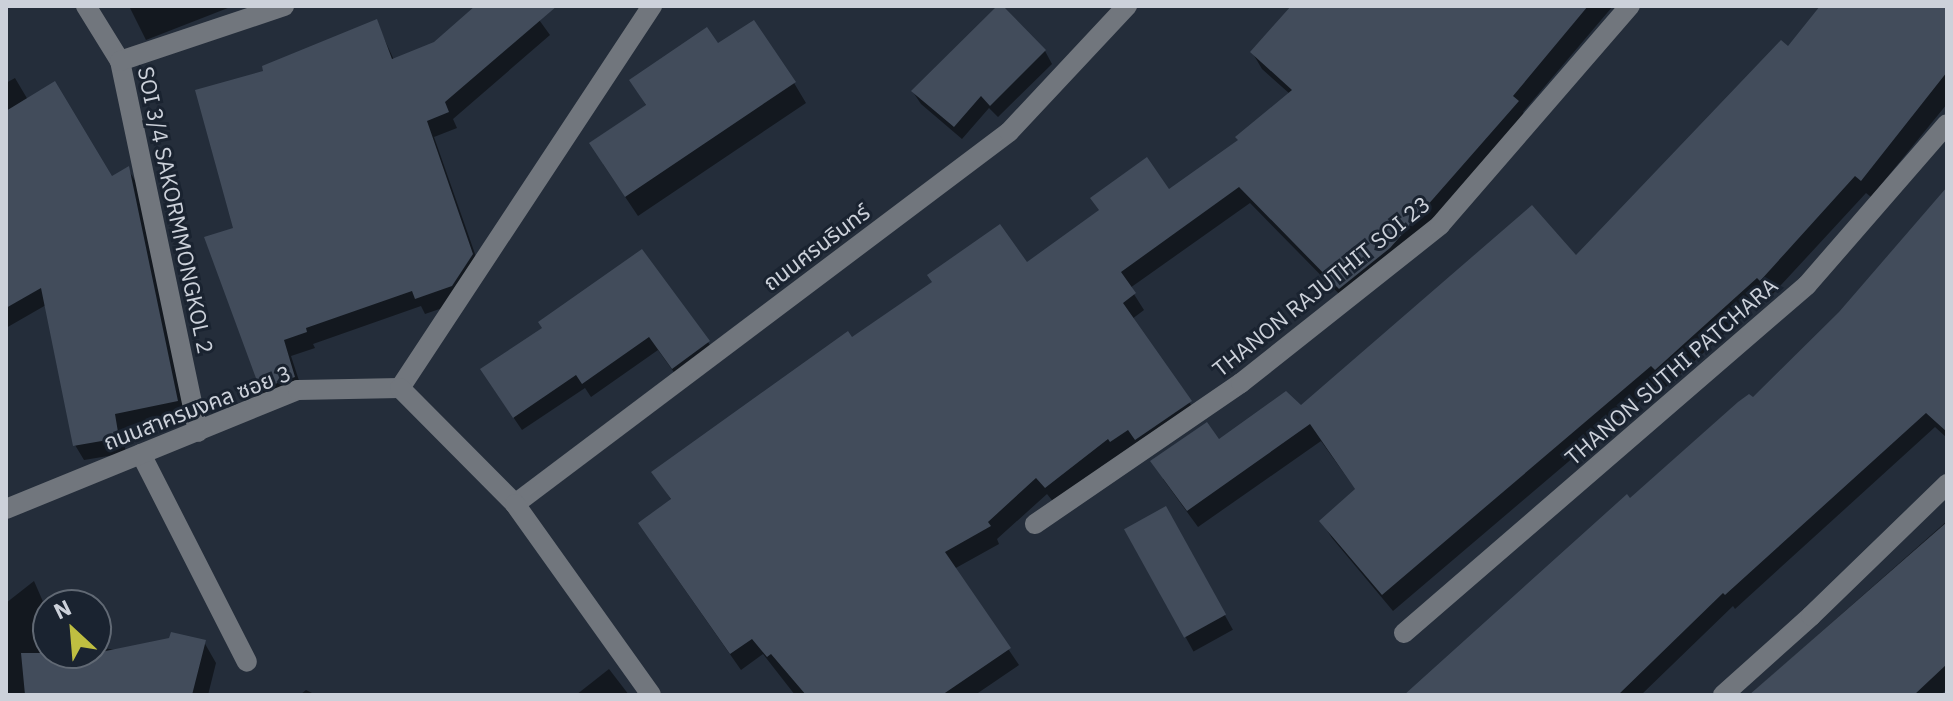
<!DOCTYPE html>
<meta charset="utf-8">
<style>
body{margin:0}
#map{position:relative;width:1953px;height:701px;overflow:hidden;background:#242d3a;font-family:"IBM Plex Sans","Noto Sans Thai",sans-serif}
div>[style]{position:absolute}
.shadow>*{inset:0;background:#0007;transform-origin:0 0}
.building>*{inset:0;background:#424c5b;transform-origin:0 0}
.minor>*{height:20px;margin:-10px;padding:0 10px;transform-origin:10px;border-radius:10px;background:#71767d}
span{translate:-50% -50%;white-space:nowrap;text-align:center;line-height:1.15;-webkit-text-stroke:6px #1a2330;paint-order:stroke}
.street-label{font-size:22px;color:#ccd1da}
.frame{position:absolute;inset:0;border:8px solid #ccd1da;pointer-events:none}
.north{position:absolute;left:32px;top:589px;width:80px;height:80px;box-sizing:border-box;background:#1a2330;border:2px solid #616974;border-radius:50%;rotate:334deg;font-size:22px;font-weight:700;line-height:32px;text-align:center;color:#ccd1da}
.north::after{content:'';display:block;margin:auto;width:28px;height:36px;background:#bfbe41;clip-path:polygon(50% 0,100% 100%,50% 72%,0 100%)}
</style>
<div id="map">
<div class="shadow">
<i style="clip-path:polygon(129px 6px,233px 6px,146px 40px)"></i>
<i style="clip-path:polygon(478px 6px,529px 6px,550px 35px,453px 119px,457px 128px,434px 137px,481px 271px,460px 302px,425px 314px,421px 306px,313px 344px,315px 348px,291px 356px,303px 393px,270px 404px,261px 388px,236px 229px,265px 72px,376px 21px,394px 60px,435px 43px)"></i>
<i style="clip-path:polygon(1000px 6px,1045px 51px,1052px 64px,998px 117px,989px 108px,962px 139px,921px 104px,913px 92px)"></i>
<i style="clip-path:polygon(1294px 6px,1613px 6px,1523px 112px,1527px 119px,1399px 265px,1349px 304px,1250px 203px,1130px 288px,1144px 310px,1132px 319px,1200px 418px,1055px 504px,1047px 494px,997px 539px,999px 544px,954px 569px,1019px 665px,975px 695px,795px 695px,763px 654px,741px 670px,650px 540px,672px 501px,654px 473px,851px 340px,1026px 265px,1169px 192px,1240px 141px,1290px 94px,1262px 69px,1252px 52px)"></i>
<i style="clip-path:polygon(1823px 6px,1947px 6px,1947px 104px,1871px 197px,1866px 193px,1770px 297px,1768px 294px,1666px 387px,1662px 382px,1393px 611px,1332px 538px,1321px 521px,1356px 490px,1321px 441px,1198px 527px,1163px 479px,1218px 441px,1300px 408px,1576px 258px,1788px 49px)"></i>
<i style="clip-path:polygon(718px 46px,794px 83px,806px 103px,638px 216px,603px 164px,647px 107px,631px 81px)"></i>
<i style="clip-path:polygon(15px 78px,28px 100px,112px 179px,128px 169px,137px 184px,185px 416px,122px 429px,126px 453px,84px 460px,75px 445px,46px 305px,6px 328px,6px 83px)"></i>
<i style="clip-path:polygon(1947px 190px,1947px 438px,1935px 427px,1735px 609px,1733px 606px,1641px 695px,1439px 695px,1630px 501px,1753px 400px,1840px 313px)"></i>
<i style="clip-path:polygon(540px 322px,708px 342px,716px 356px,681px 382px,658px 350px,591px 397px,585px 388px,522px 430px,490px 383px,544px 328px)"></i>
<i style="left:1166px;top:509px;width:138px;height:45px;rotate:61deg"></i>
<i style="clip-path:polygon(1947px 521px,1947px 689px,1941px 695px,1750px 695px)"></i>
<i style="clip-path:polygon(34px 581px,48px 613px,48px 653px,96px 653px,96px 647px,116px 650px,204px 642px,216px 663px,208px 695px,6px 695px,6px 603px)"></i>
<i style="clip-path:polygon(609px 669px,629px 695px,576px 695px)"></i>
<i style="clip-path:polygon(306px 690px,316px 695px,300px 695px)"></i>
</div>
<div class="building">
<i style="clip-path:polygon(475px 6px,557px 6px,445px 102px,449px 112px,427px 121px,473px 254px,452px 286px,415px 299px,412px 291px,306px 328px,307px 332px,284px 340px,295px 377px,260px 389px,204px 237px,233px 228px,195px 90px,263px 71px,262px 66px,377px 19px,392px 59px,434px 42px)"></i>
<i style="clip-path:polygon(997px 6px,1003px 6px,1046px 50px,990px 106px,981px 96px,954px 127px,911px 91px)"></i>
<i style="clip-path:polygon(1291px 6px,1588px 6px,1513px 96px,1519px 101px,1390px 248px,1339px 289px,1239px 187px,1121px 272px,1136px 293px,1123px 303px,1192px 401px,1135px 440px,1128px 430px,1110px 442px,1108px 439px,1045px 488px,1036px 478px,988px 522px,991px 526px,945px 552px,1011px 648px,942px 695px,806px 695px,771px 654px,767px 657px,752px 639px,730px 654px,638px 523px,671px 499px,651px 472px,848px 331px,852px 337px,932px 282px,927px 275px,1000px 224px,1027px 262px,1099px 210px,1090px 198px,1147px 157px,1169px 189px,1238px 140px,1235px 137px,1292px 90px,1250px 52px)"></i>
<i style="clip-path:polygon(1820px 6px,1947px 6px,1947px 72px,1861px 181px,1855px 176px,1760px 281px,1757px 278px,1655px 370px,1651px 366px,1382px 595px,1319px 521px,1355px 489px,1310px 424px,1187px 511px,1150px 461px,1207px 422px,1219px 439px,1286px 391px,1301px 405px,1532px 205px,1576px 255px,1781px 40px,1788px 46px)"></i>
<i style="clip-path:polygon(754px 20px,796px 82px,625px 197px,589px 143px,646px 105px,629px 80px,707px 27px,718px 43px)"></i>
<i style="clip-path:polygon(55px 81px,112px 176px,129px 166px,178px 401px,115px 414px,119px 438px,73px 446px,41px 288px,6px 308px,6px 111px)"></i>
<i style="clip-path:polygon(1947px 187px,1947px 432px,1926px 413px,1725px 595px,1723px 593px,1618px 695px,1404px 695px,1627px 494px,1630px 498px,1738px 402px,1749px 394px,1753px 397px,1839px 312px)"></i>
<i style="clip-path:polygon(642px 249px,710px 341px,672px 369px,649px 337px,582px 384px,576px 375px,513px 418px,480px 369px,542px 328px,538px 322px)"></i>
<i style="left:1166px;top:506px;width:124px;height:48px;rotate:61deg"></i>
<i style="clip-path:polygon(1947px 522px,1947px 664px,1914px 695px,1749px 695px)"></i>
<i style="clip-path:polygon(171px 632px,206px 640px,192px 695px,25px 695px,21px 653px,96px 653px,169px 638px)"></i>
</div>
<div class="minor">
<i style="left:86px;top:6px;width:65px;rotate:58.3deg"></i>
<i style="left:120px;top:61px;width:379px;rotate:78.1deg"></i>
<i style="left:120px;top:61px;width:173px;rotate:-18.5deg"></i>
<i style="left:400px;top:388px;width:458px;rotate:-56.6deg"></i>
<i style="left:141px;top:454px;width:233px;rotate:63deg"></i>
<i style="left:515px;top:504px;width:618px;rotate:-36.98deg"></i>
<i style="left:1009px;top:132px;width:173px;rotate:-46.9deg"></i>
<i style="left:6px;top:509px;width:315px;rotate:-22.2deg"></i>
<i style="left:298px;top:390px;width:102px;rotate:-1.1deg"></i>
<i style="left:400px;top:388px;width:163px;rotate:45.2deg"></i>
<i style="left:515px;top:504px;width:234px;rotate:54.5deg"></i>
<i style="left:1035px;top:524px;width:250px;rotate:-34.4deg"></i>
<i style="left:1241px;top:383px;width:254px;rotate:-38.4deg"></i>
<i style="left:1440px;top:225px;width:290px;rotate:-49.1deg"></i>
<i style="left:1404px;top:633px;width:532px;rotate:-40.81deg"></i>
<i style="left:1807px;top:285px;width:213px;rotate:-49deg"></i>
<i style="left:1723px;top:695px;width:118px;rotate:-41.9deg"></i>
<i style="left:1811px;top:616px;width:190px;rotate:-44.1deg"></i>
</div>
<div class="street-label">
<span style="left:176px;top:210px;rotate:78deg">SOI 3/4 SAKORMMONGKOL 2</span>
<span style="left:816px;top:247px;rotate:-37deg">ถนนศรนรินทร์</span>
<span style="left:1321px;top:286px;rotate:-39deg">THANON RAJUTHIT SOI 23</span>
<span style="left:1671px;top:371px;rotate:-41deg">THANON SUTHI PATCHARA</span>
<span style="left:197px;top:407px;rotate:-21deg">ถนนสาครมงคล ซอย 3</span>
</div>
<div class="frame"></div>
<div class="north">N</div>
</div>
